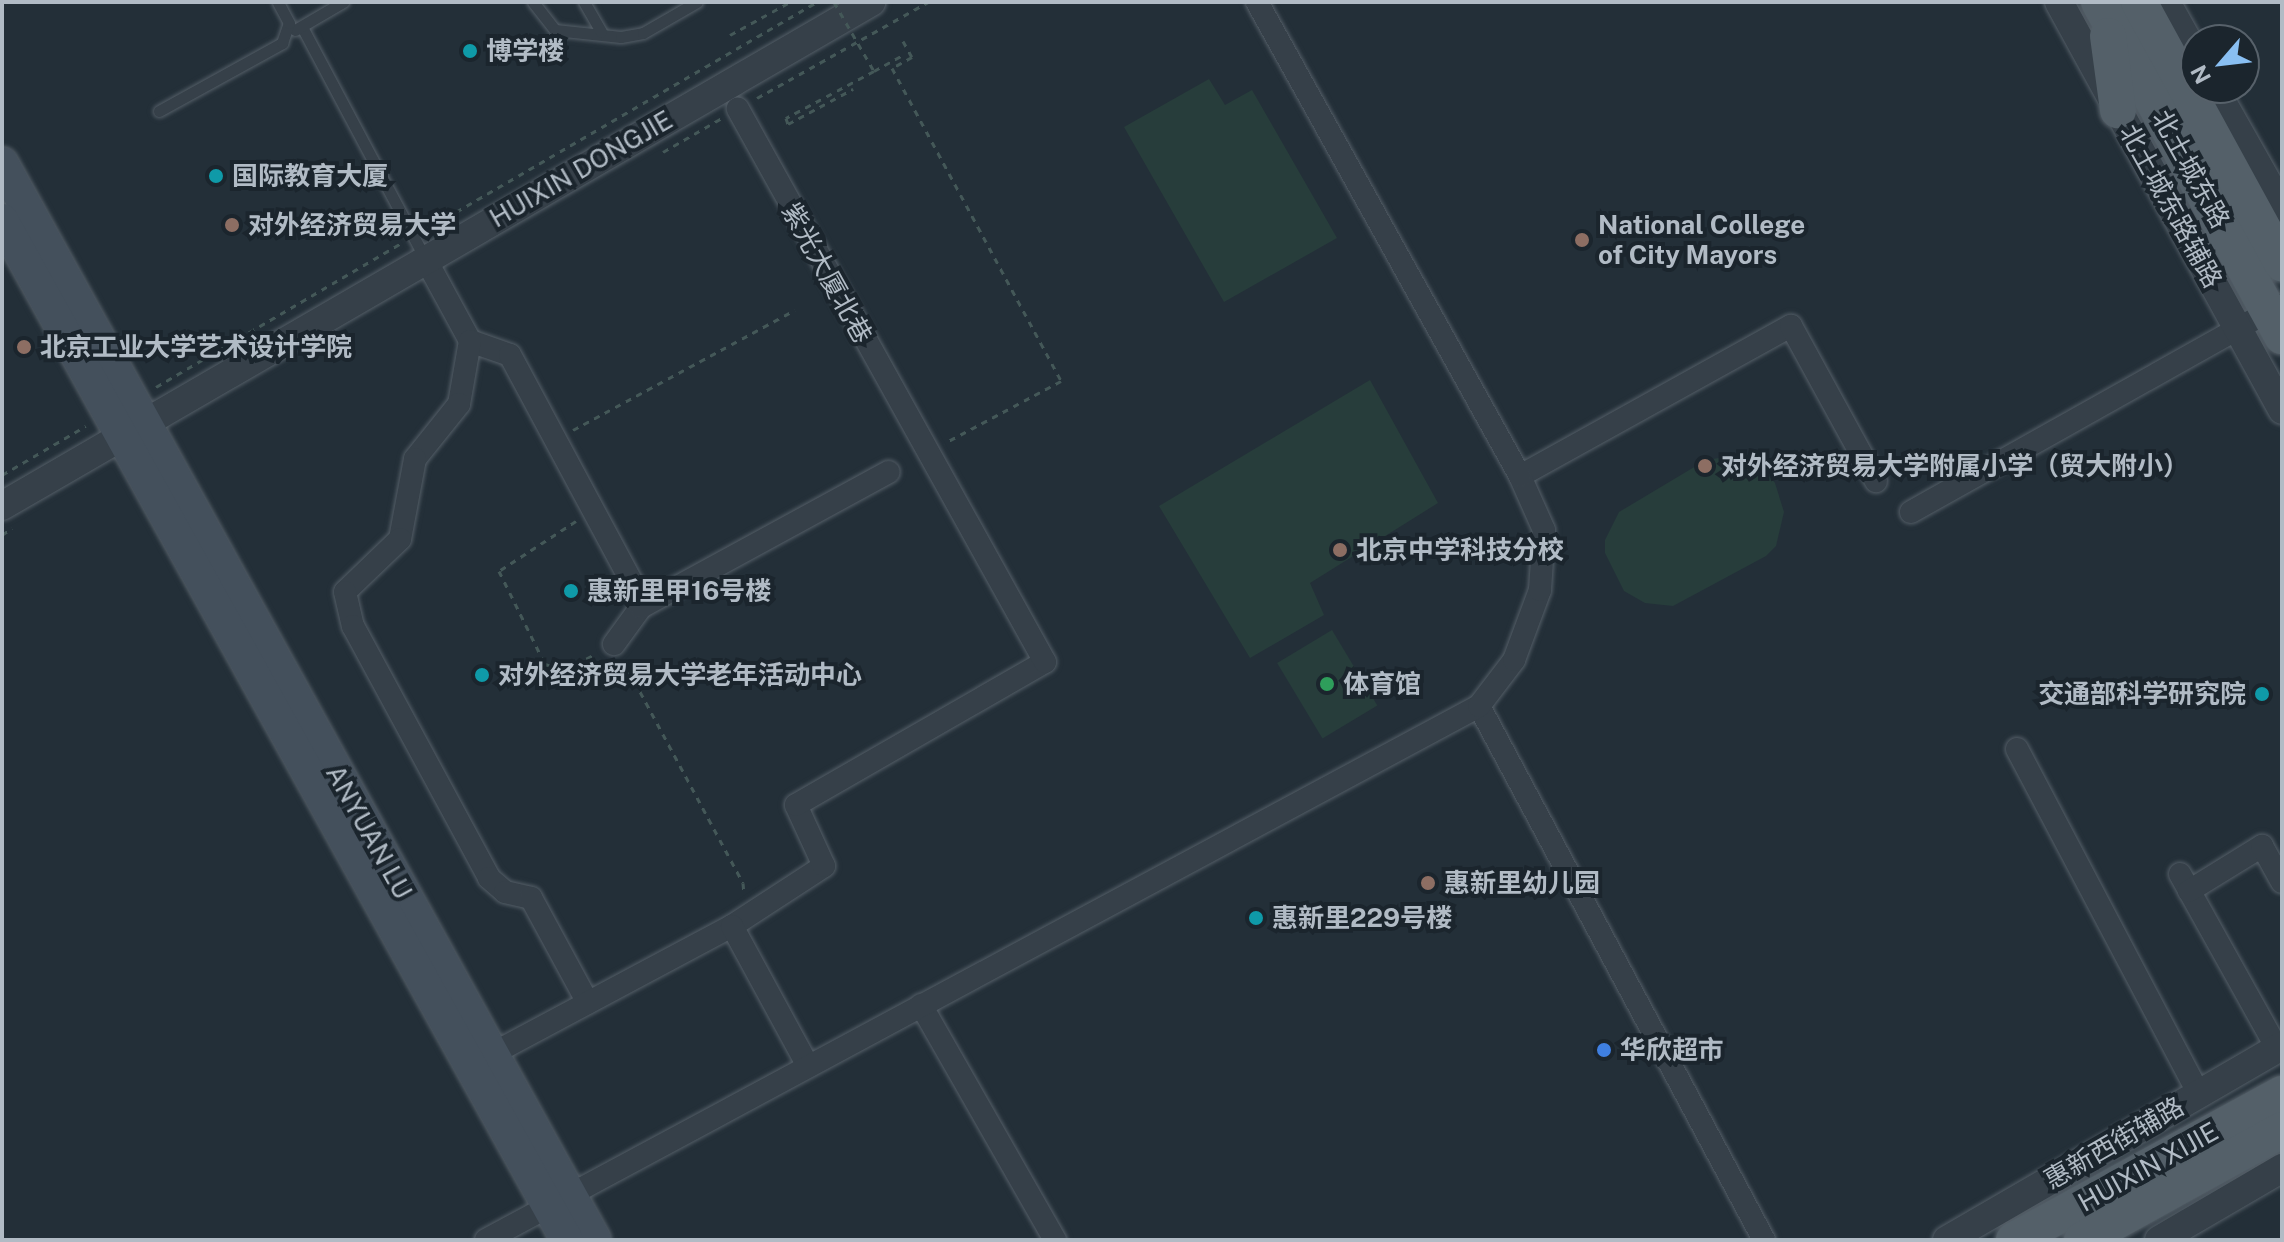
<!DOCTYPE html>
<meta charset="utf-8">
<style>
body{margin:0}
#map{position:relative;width:2284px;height:1242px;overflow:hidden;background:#232f38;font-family:"Public Sans","Noto Sans SC",sans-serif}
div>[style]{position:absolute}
.green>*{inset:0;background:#273d3b;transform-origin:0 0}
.path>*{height:3px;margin-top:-1.5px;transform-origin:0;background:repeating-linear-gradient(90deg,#445858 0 6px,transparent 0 12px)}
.roads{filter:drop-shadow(0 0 2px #545e67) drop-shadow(0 0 2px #545e67)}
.service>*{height:11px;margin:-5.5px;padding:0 5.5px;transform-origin:5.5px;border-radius:5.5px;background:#364049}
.minor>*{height:22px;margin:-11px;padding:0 11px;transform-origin:11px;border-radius:11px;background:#364049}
.tertiary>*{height:28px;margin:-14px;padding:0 14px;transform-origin:14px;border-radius:14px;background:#364049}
.secondary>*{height:32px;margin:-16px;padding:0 16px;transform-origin:16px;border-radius:16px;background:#44505c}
.primary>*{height:36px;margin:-18px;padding:0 18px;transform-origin:18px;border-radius:18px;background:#546069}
.path-bridge>*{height:3px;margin-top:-1.5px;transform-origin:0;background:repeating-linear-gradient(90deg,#445858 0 6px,transparent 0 12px)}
.dots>*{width:22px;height:22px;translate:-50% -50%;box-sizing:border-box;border:4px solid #1b252d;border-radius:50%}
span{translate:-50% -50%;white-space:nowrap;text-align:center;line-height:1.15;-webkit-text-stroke:8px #1b252d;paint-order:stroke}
.poi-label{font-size:26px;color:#b1bbc5;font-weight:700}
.left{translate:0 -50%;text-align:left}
.right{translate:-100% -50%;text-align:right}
.street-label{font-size:26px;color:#b1bbc5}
.frame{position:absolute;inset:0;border:4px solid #b1bbc5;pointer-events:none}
.north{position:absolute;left:2180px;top:24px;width:80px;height:80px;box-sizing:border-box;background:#1b252d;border:2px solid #57616a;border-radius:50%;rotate:242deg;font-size:22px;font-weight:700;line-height:32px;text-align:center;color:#b1bbc5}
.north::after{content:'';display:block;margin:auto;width:28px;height:36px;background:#89bff2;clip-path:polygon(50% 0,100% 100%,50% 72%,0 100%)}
</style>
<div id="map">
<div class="green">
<i style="clip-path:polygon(1209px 79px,1225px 105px,1252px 90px,1337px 238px,1224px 302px,1124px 127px)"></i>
<i style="clip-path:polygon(1370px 380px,1438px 503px,1310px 583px,1324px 615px,1250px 658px,1159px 506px)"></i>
<i style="clip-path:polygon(1732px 456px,1759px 464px,1775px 483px,1784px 512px,1776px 546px,1766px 556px,1673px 606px,1645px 603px,1624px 591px,1605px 553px,1605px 540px,1619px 512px,1706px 460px)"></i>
<i style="left:1332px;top:630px;width:88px;height:64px;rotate:59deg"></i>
</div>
<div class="path">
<i style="left:730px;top:35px;width:68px;rotate:-28.8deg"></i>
<i style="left:903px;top:41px;width:18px;rotate:61deg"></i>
<i style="left:912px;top:57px;width:23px;rotate:151deg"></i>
<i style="left:892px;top:68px;width:356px;rotate:61.6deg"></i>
<i style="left:1061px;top:381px;width:132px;rotate:151.9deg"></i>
<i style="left:874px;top:71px;width:31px;rotate:-29deg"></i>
<i style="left:757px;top:98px;width:196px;rotate:-29.3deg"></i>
<i style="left:663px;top:152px;width:68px;rotate:-30deg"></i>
<i style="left:425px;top:230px;width:453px;rotate:-30.2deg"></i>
<i style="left:156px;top:387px;width:284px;rotate:-30.4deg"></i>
<i style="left:573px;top:430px;width:252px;rotate:-28.4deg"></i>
<i style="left:2px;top:475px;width:97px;rotate:-30.3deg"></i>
<i style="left:576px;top:521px;width:92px;rotate:147deg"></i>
<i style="left:499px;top:571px;width:104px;rotate:63.7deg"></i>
<i style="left:545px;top:664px;width:21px;rotate:17deg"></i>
<i style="left:565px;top:670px;width:34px;rotate:-28deg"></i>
<i style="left:2px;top:535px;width:12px;rotate:-35deg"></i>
<i style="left:623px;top:660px;width:253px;rotate:61.7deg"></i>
<i style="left:743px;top:883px;width:11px;rotate:85deg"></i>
</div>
<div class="roads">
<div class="service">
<i style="left:533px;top:2px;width:36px;rotate:52deg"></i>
<i style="left:555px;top:30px;width:66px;rotate:6.1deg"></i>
<i style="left:621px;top:37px;width:22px;rotate:-10deg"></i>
<i style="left:643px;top:33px;width:62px;rotate:-29.9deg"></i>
<i style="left:584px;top:2px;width:34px;rotate:60deg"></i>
<i style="left:302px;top:27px;width:262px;rotate:62deg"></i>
<i style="left:295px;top:30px;width:56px;rotate:-30.3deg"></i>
<i style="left:159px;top:111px;width:141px;rotate:-28.9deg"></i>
<i style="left:282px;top:43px;width:21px;rotate:-71deg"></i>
<i style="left:289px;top:23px;width:24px;rotate:-118deg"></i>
</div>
<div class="minor">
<i style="left:425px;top:258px;width:94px;rotate:61.5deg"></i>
<i style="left:470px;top:341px;width:42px;rotate:19.3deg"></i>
<i style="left:510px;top:355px;width:275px;rotate:61.8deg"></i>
<i style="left:640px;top:597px;width:10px;rotate:84deg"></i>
<i style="left:641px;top:607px;width:46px;rotate:126.1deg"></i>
<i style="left:470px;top:341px;width:64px;rotate:99.9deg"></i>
<i style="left:459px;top:404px;width:70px;rotate:128.7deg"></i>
<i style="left:415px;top:459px;width:81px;rotate:100.6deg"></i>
<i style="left:400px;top:539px;width:76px;rotate:136.1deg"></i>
<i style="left:345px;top:592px;width:35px;rotate:77deg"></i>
<i style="left:353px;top:626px;width:286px;rotate:61.6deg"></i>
<i style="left:489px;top:878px;width:21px;rotate:41deg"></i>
<i style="left:505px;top:892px;width:27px;rotate:13deg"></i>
<i style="left:531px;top:898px;width:119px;rotate:61.5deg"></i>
<i style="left:1520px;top:476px;width:310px;rotate:-29deg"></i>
<i style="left:1791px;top:326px;width:177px;rotate:61.3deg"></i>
<i style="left:1911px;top:512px;width:423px;rotate:-29.3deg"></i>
<i style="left:641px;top:607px;width:282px;rotate:-28.6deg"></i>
<i style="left:1479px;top:706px;width:605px;rotate:61.91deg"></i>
<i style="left:2017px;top:749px;width:390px;rotate:62.2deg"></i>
<i style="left:2180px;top:874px;width:199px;rotate:60.9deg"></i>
<i style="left:2189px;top:891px;width:86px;rotate:-31.7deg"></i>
<i style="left:2262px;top:846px;width:41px;rotate:60.9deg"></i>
<i style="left:732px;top:926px;width:110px;rotate:-33.1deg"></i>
<i style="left:824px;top:866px;width:67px;rotate:-114.7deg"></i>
<i style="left:796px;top:805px;width:287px;rotate:-29.9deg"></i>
<i style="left:1045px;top:662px;width:633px;rotate:-119.04deg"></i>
<i style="left:921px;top:1005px;width:271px;rotate:60.3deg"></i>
<i style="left:492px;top:1054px;width:272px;rotate:-28.1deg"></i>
<i style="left:732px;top:926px;width:159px;rotate:61.5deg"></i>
<i style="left:486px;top:1240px;width:1127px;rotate:-28.27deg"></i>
<i style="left:1479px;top:706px;width:58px;rotate:-52.7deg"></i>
<i style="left:1514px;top:660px;width:75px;rotate:-69.6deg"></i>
<i style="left:1540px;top:590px;width:60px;rotate:-86.2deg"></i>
<i style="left:1544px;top:530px;width:59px;rotate:-114deg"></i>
<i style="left:1520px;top:476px;width:542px;rotate:-119.02deg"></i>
</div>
<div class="tertiary">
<i style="left:2059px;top:2px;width:465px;rotate:61.3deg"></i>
<i style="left:2166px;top:2px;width:62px;rotate:60.9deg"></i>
<i style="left:2214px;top:88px;width:138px;rotate:60.5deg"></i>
<i style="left:2px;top:506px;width:1005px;rotate:-30.11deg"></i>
<i style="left:1947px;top:1240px;width:387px;rotate:-30.1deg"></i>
<i style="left:2159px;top:1240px;width:143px;rotate:-30.3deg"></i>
</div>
<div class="secondary">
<i style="left:2px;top:163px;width:1229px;rotate:61.16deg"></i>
<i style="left:2px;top:220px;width:1166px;rotate:61.02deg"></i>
</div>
<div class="primary">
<i style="left:2099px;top:2px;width:381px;rotate:61.3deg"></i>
<i style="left:2139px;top:2px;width:298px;rotate:61.3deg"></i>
<i style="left:2108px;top:36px;width:75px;rotate:82.3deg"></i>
<i style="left:2014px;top:1240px;width:305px;rotate:-28.6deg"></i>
<i style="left:2082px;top:1240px;width:228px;rotate:-28.8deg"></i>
</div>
</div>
<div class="path-bridge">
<i style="left:834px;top:2px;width:80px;rotate:59.9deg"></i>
<i style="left:874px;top:71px;width:100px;rotate:151.9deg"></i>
<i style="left:786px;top:118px;width:6px;rotate:72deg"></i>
<i style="left:788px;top:124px;width:74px;rotate:-28.3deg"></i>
</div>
<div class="dots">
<i style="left:470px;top:51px;background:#0f9aa8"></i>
<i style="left:216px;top:176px;background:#0f9aa8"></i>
<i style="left:232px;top:225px;background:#8d6e63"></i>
<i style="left:1582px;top:240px;background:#8d6e63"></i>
<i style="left:24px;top:347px;background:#8d6e63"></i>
<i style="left:1705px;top:466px;background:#8d6e63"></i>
<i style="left:1340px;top:550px;background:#8d6e63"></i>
<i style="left:571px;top:591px;background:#0f9aa8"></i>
<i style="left:482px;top:675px;background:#0f9aa8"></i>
<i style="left:1327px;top:684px;background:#2e9e5b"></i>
<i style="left:2262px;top:694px;background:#0f9aa8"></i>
<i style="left:1428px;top:883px;background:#8d6e63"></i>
<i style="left:1256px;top:918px;background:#0f9aa8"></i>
<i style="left:1604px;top:1050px;background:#3f7fe0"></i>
</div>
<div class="poi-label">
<span class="left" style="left:486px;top:51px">博学楼</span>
<span class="left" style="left:232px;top:176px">国际教育大厦</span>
<span class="left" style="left:248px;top:225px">对外经济贸易大学</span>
<span class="left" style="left:1598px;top:240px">National College<br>of City Mayors</span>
<span class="left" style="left:40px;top:347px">北京工业大学艺术设计学院</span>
<span class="left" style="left:1721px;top:466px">对外经济贸易大学附属小学（贸大附小）</span>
<span class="left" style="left:1356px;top:550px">北京中学科技分校</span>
<span class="left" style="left:587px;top:591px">惠新里甲16号楼</span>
<span class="left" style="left:498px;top:675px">对外经济贸易大学老年活动中心</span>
<span class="left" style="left:1343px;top:684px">体育馆</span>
<span class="right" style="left:2246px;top:694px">交通部科学研究院</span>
<span class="left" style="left:1444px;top:883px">惠新里幼儿园</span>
<span class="left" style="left:1272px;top:918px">惠新里229号楼</span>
<span class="left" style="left:1620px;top:1050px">华欣超市</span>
</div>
<div class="street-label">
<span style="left:581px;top:169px;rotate:-30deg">HUIXIN DONGJIE</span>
<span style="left:2191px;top:169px;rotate:61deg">北土城东路</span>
<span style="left:2171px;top:206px;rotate:61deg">北土城东路辅路</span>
<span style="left:827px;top:273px;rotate:61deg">紫光大厦北巷</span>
<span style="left:369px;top:832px;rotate:61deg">ANYUAN LU</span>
<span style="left:2114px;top:1143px;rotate:-30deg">惠新西街辅路</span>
<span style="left:2148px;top:1167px;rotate:-29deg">HUIXIN XIJIE</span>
</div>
<div class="frame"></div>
<div class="north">N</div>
</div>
